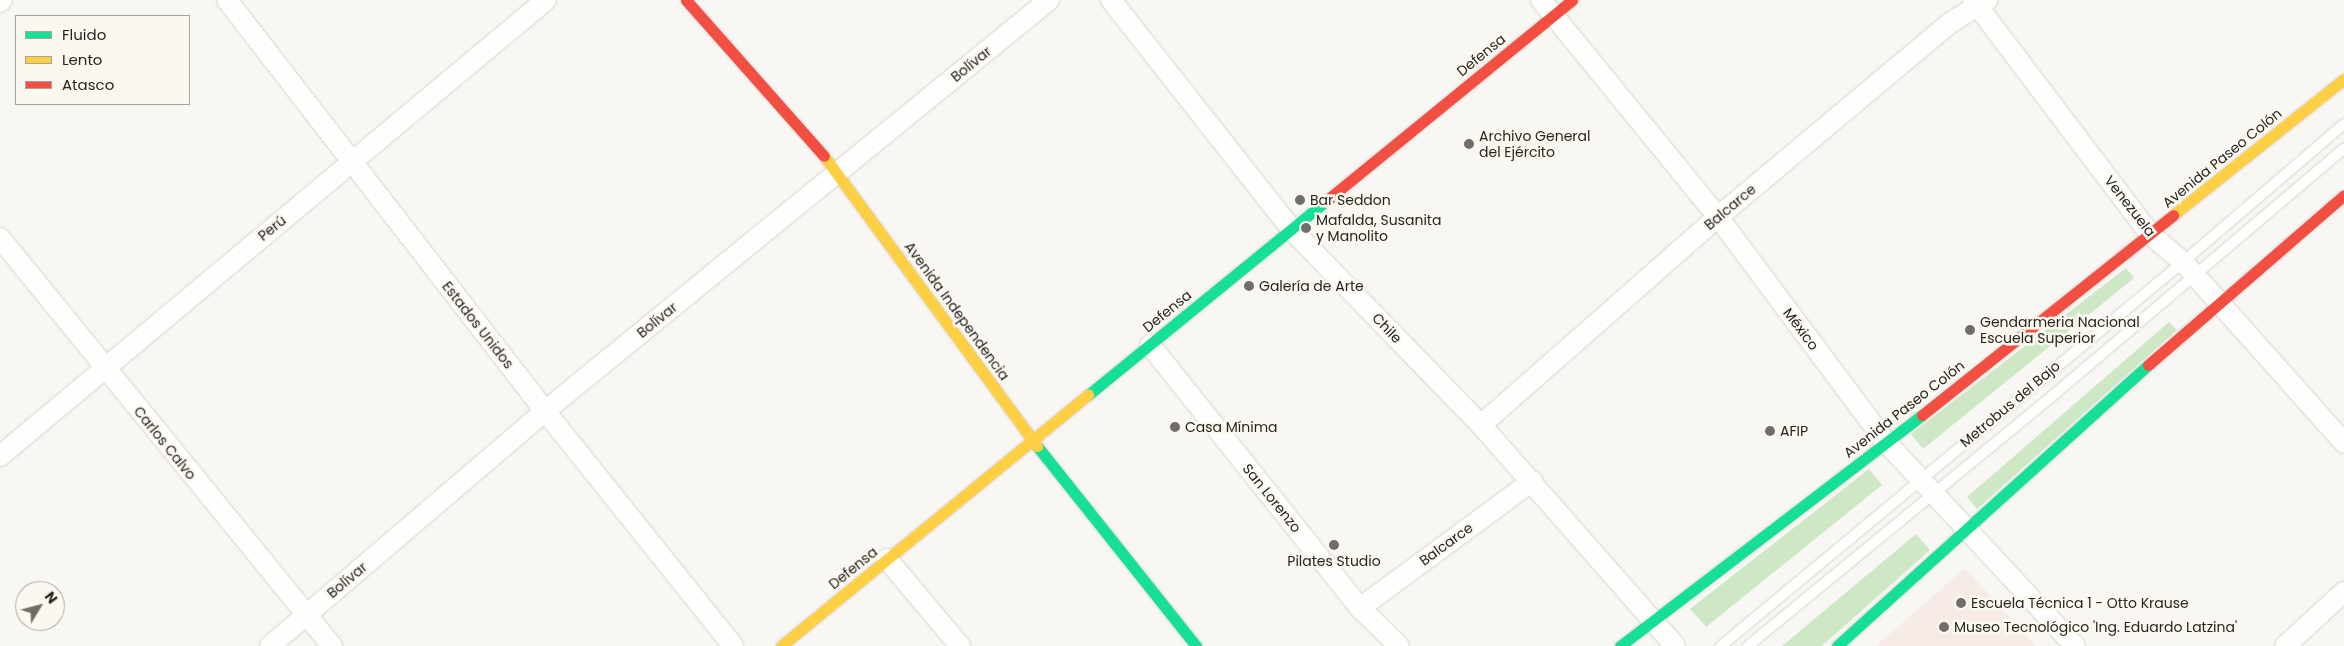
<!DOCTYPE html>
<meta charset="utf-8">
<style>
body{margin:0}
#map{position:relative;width:2344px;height:646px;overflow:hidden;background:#f8f7f3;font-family:Poppins,sans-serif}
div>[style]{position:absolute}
.education>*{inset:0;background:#f7ebe8}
.green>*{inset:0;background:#cee8c6}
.roads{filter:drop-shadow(0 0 1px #d5d4d1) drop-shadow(0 0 1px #d5d4d1)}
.lane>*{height:10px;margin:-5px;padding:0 5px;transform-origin:5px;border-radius:5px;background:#fefefd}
.street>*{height:20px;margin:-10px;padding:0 10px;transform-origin:10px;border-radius:10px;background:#fefefd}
.fast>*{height:11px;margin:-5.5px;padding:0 5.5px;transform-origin:5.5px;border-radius:5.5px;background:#16e098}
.slow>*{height:11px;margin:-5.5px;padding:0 5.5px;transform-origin:5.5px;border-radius:5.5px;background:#ffcf43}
.jam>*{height:11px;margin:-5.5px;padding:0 5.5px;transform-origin:5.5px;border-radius:5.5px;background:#f24e42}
.dots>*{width:14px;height:14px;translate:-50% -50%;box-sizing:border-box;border:2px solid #fbf8f0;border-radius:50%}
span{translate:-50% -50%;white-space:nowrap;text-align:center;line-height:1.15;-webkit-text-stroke:5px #fbf8f0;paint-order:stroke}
.street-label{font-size:14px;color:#262522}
.poi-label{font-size:14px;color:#262522}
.left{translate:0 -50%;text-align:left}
.legend{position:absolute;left:15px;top:15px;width:175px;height:90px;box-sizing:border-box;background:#fbf8f0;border:1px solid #a6a49e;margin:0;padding:6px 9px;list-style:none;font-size:15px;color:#262522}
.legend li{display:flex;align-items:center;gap:10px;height:25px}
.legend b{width:25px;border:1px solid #a6a49e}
.north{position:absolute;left:15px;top:581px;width:50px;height:50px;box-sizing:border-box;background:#fbf8f0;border:1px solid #a6a49e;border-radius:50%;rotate:53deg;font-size:14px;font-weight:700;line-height:20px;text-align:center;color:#262522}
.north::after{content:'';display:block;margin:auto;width:18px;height:22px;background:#706e6b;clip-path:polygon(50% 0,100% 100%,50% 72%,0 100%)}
</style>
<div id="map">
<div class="education">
<i style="clip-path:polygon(1965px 568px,2036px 646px,1876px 646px)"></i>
</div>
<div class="green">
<i style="clip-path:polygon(2126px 268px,2134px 278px,1923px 449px,1911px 434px)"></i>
<i style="clip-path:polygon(2169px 322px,2177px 330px,1977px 509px,1967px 497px)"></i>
<i style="clip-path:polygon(1869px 469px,1882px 485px,1706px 627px,1690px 609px)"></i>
<i style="clip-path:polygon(1916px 534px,1930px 550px,1822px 646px,1782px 646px)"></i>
</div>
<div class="roads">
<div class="lane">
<i style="left:1721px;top:646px;width:601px;rotate:-39.73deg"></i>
<i style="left:2183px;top:262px;width:212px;rotate:-40.6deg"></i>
<i style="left:1748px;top:646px;width:400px;rotate:-39.4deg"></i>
<i style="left:2057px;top:392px;width:376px;rotate:-40.3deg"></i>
</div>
<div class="street">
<i style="left:227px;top:0;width:520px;rotate:52.27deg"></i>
<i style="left:545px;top:411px;width:301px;rotate:51.3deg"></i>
<i style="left:1111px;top:0;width:291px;rotate:51.8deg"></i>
<i style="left:1291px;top:229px;width:273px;rotate:45.9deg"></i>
<i style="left:1481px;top:425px;width:294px;rotate:48.7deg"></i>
<i style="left:1541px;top:0;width:280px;rotate:50.8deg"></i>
<i style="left:1718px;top:217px;width:281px;rotate:53.3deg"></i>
<i style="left:1886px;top:442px;width:278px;rotate:47.2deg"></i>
<i style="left:1973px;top:0;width:295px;rotate:52.9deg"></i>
<i style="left:2151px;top:235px;width:42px;rotate:40.2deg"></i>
<i style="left:2183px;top:262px;width:242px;rotate:48.3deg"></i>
<i style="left:0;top:2px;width:3px;rotate:-45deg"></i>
<i style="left:0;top:238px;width:526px;rotate:50.86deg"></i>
<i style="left:1150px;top:345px;width:337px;rotate:51.4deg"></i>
<i style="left:1360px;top:608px;width:54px;rotate:44.3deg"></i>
<i style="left:1481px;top:425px;width:315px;rotate:-41.3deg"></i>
<i style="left:1718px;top:217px;width:302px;rotate:-39.9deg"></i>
<i style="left:1950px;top:23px;width:44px;rotate:-31.9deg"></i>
<i style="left:0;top:456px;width:711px;rotate:-39.87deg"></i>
<i style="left:887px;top:559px;width:114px;rotate:50deg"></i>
<i style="left:1360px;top:608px;width:214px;rotate:-36.4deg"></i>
<i style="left:270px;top:646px;width:362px;rotate:-40.5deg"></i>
<i style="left:545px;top:411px;width:650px;rotate:-39.2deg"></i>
<i style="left:2285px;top:646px;width:80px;rotate:-42.5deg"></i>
</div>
<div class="fast">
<i style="left:1088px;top:395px;width:308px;rotate:-39.2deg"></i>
<i style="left:1037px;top:446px;width:256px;rotate:51.5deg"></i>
<i style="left:1620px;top:646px;width:380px;rotate:-37.4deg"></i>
<i style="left:1837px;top:646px;width:419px;rotate:-42.1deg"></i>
</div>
<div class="slow">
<i style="left:824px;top:156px;width:360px;rotate:53.7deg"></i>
<i style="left:2173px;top:215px;width:218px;rotate:-38.5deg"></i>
<i style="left:781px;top:646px;width:397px;rotate:-39.3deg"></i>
</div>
<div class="jam">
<i style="left:686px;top:0;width:208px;rotate:48.5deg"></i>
<i style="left:1327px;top:200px;width:316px;rotate:-39.2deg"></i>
<i style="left:2148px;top:365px;width:259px;rotate:-40.9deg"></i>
<i style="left:1922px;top:415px;width:321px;rotate:-38.5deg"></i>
</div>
</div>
<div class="dots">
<i style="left:1469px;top:144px;background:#706e6b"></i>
<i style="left:1300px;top:200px;background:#706e6b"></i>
<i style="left:1306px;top:228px;background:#706e6b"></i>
<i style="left:1249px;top:286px;background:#706e6b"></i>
<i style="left:1970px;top:330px;background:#706e6b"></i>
<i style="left:1175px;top:427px;background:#706e6b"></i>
<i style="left:1770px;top:431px;background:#706e6b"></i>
<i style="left:1334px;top:545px;background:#706e6b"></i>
<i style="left:1961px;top:603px;background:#706e6b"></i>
<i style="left:1944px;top:627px;background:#706e6b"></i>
</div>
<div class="street-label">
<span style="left:1481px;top:55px;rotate:-39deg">Defensa</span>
<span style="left:971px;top:64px;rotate:-39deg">Bolívar</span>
<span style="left:2222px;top:158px;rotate:-39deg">Avenida Paseo Colón</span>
<span style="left:2130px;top:206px;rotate:52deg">Venezuela</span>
<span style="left:1730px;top:207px;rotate:-40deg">Balcarce</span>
<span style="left:272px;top:228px;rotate:-39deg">Perú</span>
<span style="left:957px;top:311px;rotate:54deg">Avenida Independencia</span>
<span style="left:1167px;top:311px;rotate:-39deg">Defensa</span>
<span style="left:657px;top:320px;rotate:-39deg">Bolívar</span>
<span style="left:478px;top:325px;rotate:52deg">Estados Unidos</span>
<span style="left:1387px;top:328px;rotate:46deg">Chile</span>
<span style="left:1801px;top:329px;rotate:53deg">México</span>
<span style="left:2010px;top:404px;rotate:-40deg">Metrobus del Bajo</span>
<span style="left:1904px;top:409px;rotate:-38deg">Avenida Paseo Colón</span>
<span style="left:165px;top:443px;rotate:51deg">Carlos Calvo</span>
<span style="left:1272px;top:498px;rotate:51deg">San Lorenzo</span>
<span style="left:1446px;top:544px;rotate:-36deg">Balcarce</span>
<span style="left:853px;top:568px;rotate:-39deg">Defensa</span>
<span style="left:347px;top:580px;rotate:-40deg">Bolívar</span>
</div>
<div class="poi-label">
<span class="left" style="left:1479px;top:144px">Archivo General<br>del Ejército</span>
<span class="left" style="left:1310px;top:200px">Bar Seddon</span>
<span class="left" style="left:1316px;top:228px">Mafalda, Susanita<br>y Manolito</span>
<span class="left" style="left:1259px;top:286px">Galería de Arte</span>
<span class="left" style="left:1980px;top:330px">Gendarmeria Nacional<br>Escuela Superior</span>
<span class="left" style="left:1185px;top:427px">Casa Mínima</span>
<span class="left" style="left:1780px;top:431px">AFIP</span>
<span style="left:1334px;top:561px">Pilates Studio</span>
<span class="left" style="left:1971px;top:603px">Escuela Técnica 1 - Otto Krause</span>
<span class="left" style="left:1954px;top:627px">Museo Tecnológico 'Ing. Eduardo Latzina'</span>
</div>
<ul class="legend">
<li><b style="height:6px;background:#16e098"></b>Fluido</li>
<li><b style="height:6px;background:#ffcf43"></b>Lento</li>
<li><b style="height:6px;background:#f24e42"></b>Atasco</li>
</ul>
<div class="north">N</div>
</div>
